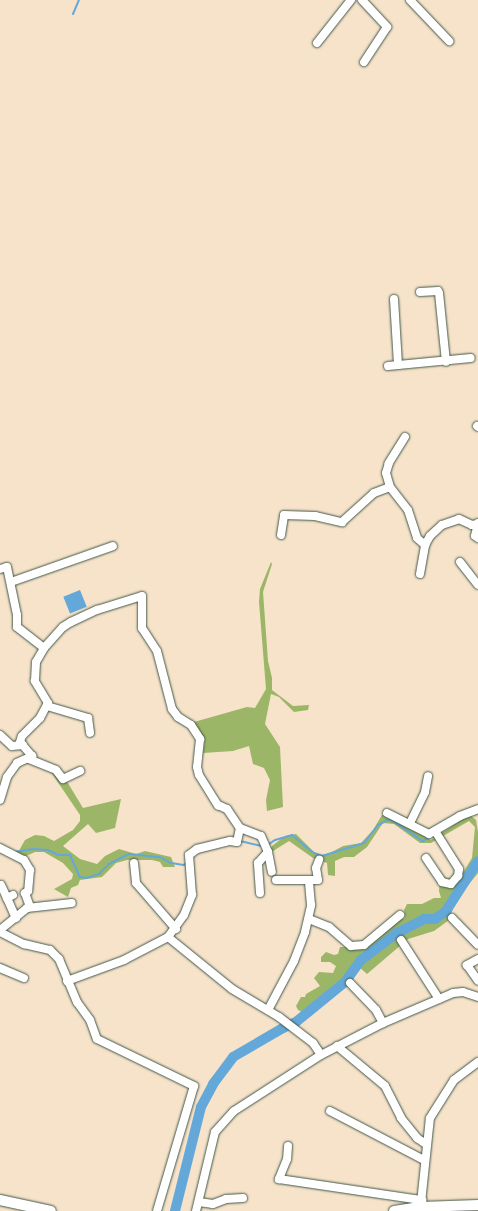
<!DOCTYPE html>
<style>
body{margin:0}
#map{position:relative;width:478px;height:1211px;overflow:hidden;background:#f6e3c9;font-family:"Playpen Sans",sans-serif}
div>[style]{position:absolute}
.forest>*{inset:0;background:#9cb667}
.water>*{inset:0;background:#63a8d9;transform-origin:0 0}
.stream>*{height:2px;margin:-1px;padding:0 1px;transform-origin:1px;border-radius:1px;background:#63a8d9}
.river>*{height:10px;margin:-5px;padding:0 5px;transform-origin:5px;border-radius:5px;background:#63a8d9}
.roads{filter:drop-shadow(0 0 1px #3f564a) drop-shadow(0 0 1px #3f564a)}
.minor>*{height:8px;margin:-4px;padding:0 4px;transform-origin:4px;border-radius:4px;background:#fff}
.major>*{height:10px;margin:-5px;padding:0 5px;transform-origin:5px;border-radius:5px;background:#fff}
span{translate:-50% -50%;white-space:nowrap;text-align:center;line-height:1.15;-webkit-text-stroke:4px #fcf5e5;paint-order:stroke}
</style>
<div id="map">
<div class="forest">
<i style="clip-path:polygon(271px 562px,272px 564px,263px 592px,268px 661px,272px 678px,272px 690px,293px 706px,309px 705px,308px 710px,294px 712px,279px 697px,271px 694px,265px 724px,280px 747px,283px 807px,267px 811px,266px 800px,270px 780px,264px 768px,253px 764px,249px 746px,233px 751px,203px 753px,205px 740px,194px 722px,247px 707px,255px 708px,266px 689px,259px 602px,260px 589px)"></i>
<i style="clip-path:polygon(60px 770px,83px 808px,121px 799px,115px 828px,96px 833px,88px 824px,63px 846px,80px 859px,97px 864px,105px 856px,119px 849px,136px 854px,145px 851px,171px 857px,175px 867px,163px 867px,160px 862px,152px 860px,127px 860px,116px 863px,102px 877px,80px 880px,78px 885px,71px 888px,68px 897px,54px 889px,72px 879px,73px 874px,63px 863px,44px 852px,35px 852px,26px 856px,16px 856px,25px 840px,35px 835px,44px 836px,54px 841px,73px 830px,80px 821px,80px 815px,51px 772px)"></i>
<i style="clip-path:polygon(382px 815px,393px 815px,401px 824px,431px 840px,463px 819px,471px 816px,476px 820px,478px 832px,478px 873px,456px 900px,449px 920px,434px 931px,408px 939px,367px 974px,358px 966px,370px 953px,384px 948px,394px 935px,401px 935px,419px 918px,428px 923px,419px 917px,406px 928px,401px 926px,360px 960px,334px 990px,306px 1014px,298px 1010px,296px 1006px,301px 997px,305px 997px,306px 994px,320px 986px,314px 978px,319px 972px,333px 973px,336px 966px,330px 962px,321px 962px,321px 957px,326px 952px,334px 955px,338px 954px,340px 947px,345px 947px,346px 943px,363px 945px,393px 923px,405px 918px,404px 910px,407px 904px,422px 904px,434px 898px,441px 898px,439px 891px,440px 878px,451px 879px,462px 874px,472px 858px,475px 827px,469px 821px,431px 843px,420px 843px,394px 824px,383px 823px,367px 847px,354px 857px,344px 857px,335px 861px,335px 876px,328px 875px,327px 863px,313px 858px,289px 841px,270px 853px,272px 846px,285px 836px,296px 834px,318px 856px,330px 853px,343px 846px,361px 843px,373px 830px)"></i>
</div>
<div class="water">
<i style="left:80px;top:590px;width:18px;height:18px;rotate:68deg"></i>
</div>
<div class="stream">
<i style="left:73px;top:14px;width:15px;rotate:-67deg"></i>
<i style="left:240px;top:841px;width:22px;rotate:13deg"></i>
<i style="left:269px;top:844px;width:7px;rotate:-34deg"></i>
<i style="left:275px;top:840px;width:18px;rotate:-16deg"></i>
<i style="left:292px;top:835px;width:26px;rotate:40deg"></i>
<i style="left:312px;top:852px;width:11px;rotate:22deg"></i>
<i style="left:322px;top:856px;width:44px;rotate:-17.2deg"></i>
<i style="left:364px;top:843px;width:23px;rotate:-52deg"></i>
<i style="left:378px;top:825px;width:13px;rotate:-27deg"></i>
<i style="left:390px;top:819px;width:40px;rotate:34deg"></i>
<i style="left:423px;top:841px;width:13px;rotate:-29deg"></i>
<i style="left:14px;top:852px;width:19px;rotate:-9deg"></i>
<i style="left:33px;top:849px;width:15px;rotate:4deg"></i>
<i style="left:48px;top:850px;width:11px;rotate:27deg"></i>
<i style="left:58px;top:855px;width:12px"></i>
<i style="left:70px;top:855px;width:24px;rotate:66deg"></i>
<i style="left:80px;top:877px;width:6px;rotate:9deg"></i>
<i style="left:86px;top:878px;width:14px;rotate:-17deg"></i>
<i style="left:99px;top:874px;width:14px;rotate:-45deg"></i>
<i style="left:109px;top:864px;width:22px;rotate:-27deg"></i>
<i style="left:129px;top:854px;width:31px;rotate:6deg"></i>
<i style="left:160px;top:857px;width:13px;rotate:29deg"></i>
<i style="left:171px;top:863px;width:13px;rotate:9deg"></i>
<i style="left:184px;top:865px;width:3px;rotate:-45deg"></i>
</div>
<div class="river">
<i style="left:175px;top:1211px;width:107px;rotate:-76deg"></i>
<i style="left:201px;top:1107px;width:26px;rotate:-62deg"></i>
<i style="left:213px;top:1084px;width:34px;rotate:-53deg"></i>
<i style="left:233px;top:1057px;width:58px;rotate:-30.1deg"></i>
<i style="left:283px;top:1028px;width:14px;rotate:-25deg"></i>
<i style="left:296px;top:1022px;width:63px;rotate:-39.2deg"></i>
<i style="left:345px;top:982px;width:27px;rotate:-54deg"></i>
<i style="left:361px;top:960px;width:45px;rotate:-36.9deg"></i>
<i style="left:397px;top:933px;width:30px;rotate:-27deg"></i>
<i style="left:424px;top:919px;width:11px"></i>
<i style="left:435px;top:919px;width:14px;rotate:-36deg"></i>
<i style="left:446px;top:911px;width:59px;rotate:-57.4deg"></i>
</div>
<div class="roads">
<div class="minor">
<i style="left:362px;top:0;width:37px;rotate:47deg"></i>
<i style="left:387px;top:27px;width:42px;rotate:123.3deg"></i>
<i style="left:410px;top:0;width:57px;rotate:46.4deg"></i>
<i style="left:317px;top:43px;width:55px;rotate:-51.7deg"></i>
<i style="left:420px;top:292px;width:18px;rotate:-3deg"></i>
<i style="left:438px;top:291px;width:2px;rotate:63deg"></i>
<i style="left:439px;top:293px;width:69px;rotate:84.2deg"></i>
<i style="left:394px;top:299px;width:66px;rotate:86.5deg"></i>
<i style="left:388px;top:366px;width:83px;rotate:-5.5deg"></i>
<i style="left:477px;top:426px;width:1px;rotate:45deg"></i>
<i style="left:405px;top:437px;width:31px;rotate:122deg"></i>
<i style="left:389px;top:463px;width:10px;rotate:107deg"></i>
<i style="left:386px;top:473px;width:15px;rotate:74deg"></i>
<i style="left:390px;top:487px;width:29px;rotate:52deg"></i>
<i style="left:408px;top:510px;width:29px;rotate:72deg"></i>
<i style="left:417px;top:538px;width:11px;rotate:41deg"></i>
<i style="left:478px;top:523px;width:13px;rotate:103deg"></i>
<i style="left:475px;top:536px;width:4px;rotate:34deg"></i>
<i style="left:281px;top:535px;width:20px;rotate:-81deg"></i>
<i style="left:284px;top:515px;width:31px;rotate:2deg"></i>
<i style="left:315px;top:516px;width:28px;rotate:13deg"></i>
<i style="left:342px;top:522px;width:43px;rotate:-42.2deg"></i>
<i style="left:374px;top:493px;width:17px;rotate:-21deg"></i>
<i style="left:460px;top:562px;width:29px;rotate:52deg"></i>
<i style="left:0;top:569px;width:7px;rotate:-16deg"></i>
<i style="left:7px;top:567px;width:49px;rotate:78.2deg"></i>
<i style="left:17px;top:615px;width:12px;rotate:90deg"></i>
<i style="left:17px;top:627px;width:34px;rotate:38deg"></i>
<i style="left:420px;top:574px;width:29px;rotate:-80deg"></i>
<i style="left:425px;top:545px;width:10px;rotate:-61deg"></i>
<i style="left:430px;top:536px;width:16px;rotate:-43deg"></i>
<i style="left:442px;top:525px;width:18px;rotate:-19deg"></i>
<i style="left:459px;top:519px;width:14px;rotate:25deg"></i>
<i style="left:472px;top:525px;width:6px;rotate:-9deg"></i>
<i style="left:11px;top:582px;width:108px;rotate:-19.4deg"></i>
<i style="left:47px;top:706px;width:43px;rotate:16.3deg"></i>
<i style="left:88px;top:718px;width:15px;rotate:82deg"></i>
<i style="left:0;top:735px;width:16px;rotate:43deg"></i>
<i style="left:12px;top:746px;width:11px;rotate:-5deg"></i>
<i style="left:29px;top:759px;width:29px;rotate:22deg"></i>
<i style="left:56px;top:770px;width:11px;rotate:52deg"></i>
<i style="left:63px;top:779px;width:19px;rotate:-25deg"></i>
<i style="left:0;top:800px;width:24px;rotate:-73deg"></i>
<i style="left:7px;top:777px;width:17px;rotate:-54deg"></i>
<i style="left:17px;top:763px;width:17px;rotate:-25deg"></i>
<i style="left:32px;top:756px;width:18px;rotate:-131deg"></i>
<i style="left:20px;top:742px;width:6px;rotate:-72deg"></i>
<i style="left:22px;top:736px;width:25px;rotate:-45deg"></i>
<i style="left:40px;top:718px;width:17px;rotate:-62deg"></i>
<i style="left:48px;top:703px;width:26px;rotate:-121deg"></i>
<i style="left:35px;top:681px;width:19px;rotate:-87deg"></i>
<i style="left:36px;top:662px;width:16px;rotate:-60deg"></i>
<i style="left:44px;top:648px;width:28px;rotate:-48deg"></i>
<i style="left:63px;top:627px;width:9px;rotate:-32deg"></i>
<i style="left:71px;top:622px;width:29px;rotate:-25deg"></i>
<i style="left:97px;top:610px;width:47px;rotate:-17.3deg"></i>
<i style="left:142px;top:596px;width:32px;rotate:90deg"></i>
<i style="left:142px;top:628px;width:27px;rotate:57deg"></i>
<i style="left:157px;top:651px;width:60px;rotate:75.5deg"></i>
<i style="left:172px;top:709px;width:10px;rotate:53deg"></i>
<i style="left:178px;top:717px;width:15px;rotate:32deg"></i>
<i style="left:191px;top:725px;width:17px;rotate:57deg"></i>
<i style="left:200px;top:739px;width:28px;rotate:96deg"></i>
<i style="left:197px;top:767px;width:8px;rotate:76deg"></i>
<i style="left:199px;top:775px;width:36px;rotate:58deg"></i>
<i style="left:218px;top:805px;width:10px;rotate:24deg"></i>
<i style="left:227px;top:809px;width:23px;rotate:56deg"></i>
<i style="left:240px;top:828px;width:22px;rotate:21deg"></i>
<i style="left:261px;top:836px;width:17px;rotate:66deg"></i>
<i style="left:268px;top:852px;width:20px;rotate:79deg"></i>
<i style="left:387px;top:813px;width:47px;rotate:26.6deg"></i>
<i style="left:429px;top:834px;width:36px;rotate:-30deg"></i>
<i style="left:460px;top:816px;width:19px;rotate:-21deg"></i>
<i style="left:410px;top:823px;width:34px;rotate:-64deg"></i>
<i style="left:425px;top:792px;width:16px;rotate:-79deg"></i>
<i style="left:0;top:848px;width:27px;rotate:27deg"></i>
<i style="left:24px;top:860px;width:12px;rotate:59deg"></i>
<i style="left:30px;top:870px;width:21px;rotate:95deg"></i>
<i style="left:28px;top:891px;width:4px;rotate:146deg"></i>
<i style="left:25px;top:893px;width:15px;rotate:70deg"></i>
<i style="left:426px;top:858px;width:29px;rotate:56deg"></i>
<i style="left:442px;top:882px;width:9px;rotate:13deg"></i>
<i style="left:451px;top:884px;width:11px;rotate:-49deg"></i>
<i style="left:458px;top:876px;width:7px;rotate:-82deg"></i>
<i style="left:459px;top:869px;width:45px;rotate:-122.3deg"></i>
<i style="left:134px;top:863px;width:20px;rotate:84deg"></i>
<i style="left:136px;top:883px;width:61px;rotate:49deg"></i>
<i style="left:276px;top:880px;width:42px"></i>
<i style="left:318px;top:880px;width:12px;rotate:-99deg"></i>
<i style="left:316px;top:868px;width:9px;rotate:-69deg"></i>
<i style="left:1px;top:885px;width:14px;rotate:65deg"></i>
<i style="left:260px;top:893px;width:30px;rotate:-94deg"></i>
<i style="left:258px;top:863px;width:15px;rotate:-48deg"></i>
<i style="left:13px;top:895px;width:7px;rotate:153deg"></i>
<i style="left:7px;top:898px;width:22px;rotate:66deg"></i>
<i style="left:452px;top:918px;width:37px;rotate:46deg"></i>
<i style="left:309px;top:919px;width:22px;rotate:22deg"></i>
<i style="left:329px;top:927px;width:29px;rotate:41deg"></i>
<i style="left:351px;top:946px;width:13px;rotate:-4deg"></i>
<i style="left:364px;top:945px;width:47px;rotate:-39.8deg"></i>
<i style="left:0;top:930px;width:35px;rotate:-39deg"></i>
<i style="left:27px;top:908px;width:45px;rotate:-6.3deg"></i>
<i style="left:0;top:932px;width:27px;rotate:27deg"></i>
<i style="left:24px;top:944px;width:27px;rotate:13deg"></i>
<i style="left:50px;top:950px;width:13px;rotate:45deg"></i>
<i style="left:59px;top:959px;width:47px;rotate:67.3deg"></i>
<i style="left:77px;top:1002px;width:22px;rotate:54deg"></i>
<i style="left:90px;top:1020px;width:20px;rotate:70deg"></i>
<i style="left:97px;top:1039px;width:108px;rotate:25.9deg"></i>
<i style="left:194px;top:1086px;width:130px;rotate:106.5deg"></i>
<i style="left:168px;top:937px;width:82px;rotate:39.1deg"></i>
<i style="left:232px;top:989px;width:55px;rotate:30.8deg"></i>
<i style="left:279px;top:1017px;width:43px;rotate:37.4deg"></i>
<i style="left:313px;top:1043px;width:14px;rotate:56deg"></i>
<i style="left:401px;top:940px;width:70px;rotate:57.2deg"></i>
<i style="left:478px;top:959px;width:13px;rotate:151deg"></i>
<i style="left:467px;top:965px;width:19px;rotate:55deg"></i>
<i style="left:0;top:968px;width:26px;rotate:23deg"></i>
<i style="left:67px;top:981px;width:61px;rotate:-20.2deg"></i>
<i style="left:124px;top:960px;width:50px;rotate:-27.6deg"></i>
<i style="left:168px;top:937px;width:27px;rotate:-54deg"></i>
<i style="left:184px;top:915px;width:22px;rotate:-68deg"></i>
<i style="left:192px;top:895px;width:40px;rotate:-94.3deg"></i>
<i style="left:189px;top:855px;width:10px;rotate:-37deg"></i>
<i style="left:197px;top:849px;width:34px;rotate:-14deg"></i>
<i style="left:230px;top:841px;width:7px;rotate:8deg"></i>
<i style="left:237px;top:842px;width:14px;rotate:-78deg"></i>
<i style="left:350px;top:983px;width:37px;rotate:46deg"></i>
<i style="left:376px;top:1010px;width:15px;rotate:62deg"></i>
<i style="left:268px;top:1010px;width:55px;rotate:-62deg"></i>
<i style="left:294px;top:961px;width:31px;rotate:-69deg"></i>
<i style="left:305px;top:932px;width:28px;rotate:-77deg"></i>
<i style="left:311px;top:905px;width:24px;rotate:-95deg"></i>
<i style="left:337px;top:1046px;width:62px;rotate:39.8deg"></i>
<i style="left:385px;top:1086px;width:36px;rotate:63deg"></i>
<i style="left:401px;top:1118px;width:26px;rotate:51deg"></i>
<i style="left:417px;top:1138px;width:11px;rotate:34deg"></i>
<i style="left:330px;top:1111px;width:106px;rotate:27.5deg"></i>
<i style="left:288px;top:1146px;width:13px;rotate:94deg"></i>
<i style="left:287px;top:1159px;width:22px;rotate:112deg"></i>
<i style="left:279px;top:1179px;width:145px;rotate:8.4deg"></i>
<i style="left:199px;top:1202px;width:14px;rotate:8deg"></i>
<i style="left:213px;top:1204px;width:14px;rotate:-21deg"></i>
<i style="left:226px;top:1199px;width:17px;rotate:-3deg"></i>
<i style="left:421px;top:1203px;width:85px;rotate:-84deg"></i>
<i style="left:430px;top:1118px;width:45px;rotate:-57.7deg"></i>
<i style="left:454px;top:1080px;width:30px;rotate:-37deg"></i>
<i style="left:196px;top:1211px;width:81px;rotate:-76.5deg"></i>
<i style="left:215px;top:1132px;width:28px;rotate:-48deg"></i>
<i style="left:234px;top:1111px;width:103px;rotate:-32.8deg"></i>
<i style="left:321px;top:1055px;width:70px;rotate:-27.3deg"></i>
<i style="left:383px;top:1023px;width:76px;rotate:-23.2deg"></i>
<i style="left:453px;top:993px;width:10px;rotate:-6deg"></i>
<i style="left:463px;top:992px;width:16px;rotate:18deg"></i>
</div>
<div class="major">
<i style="left:0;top:1200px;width:52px;rotate:12.2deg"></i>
<i style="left:394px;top:1211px;width:26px;rotate:-9deg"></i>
<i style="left:420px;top:1207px;width:58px;rotate:-2deg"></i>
</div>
</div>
</div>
